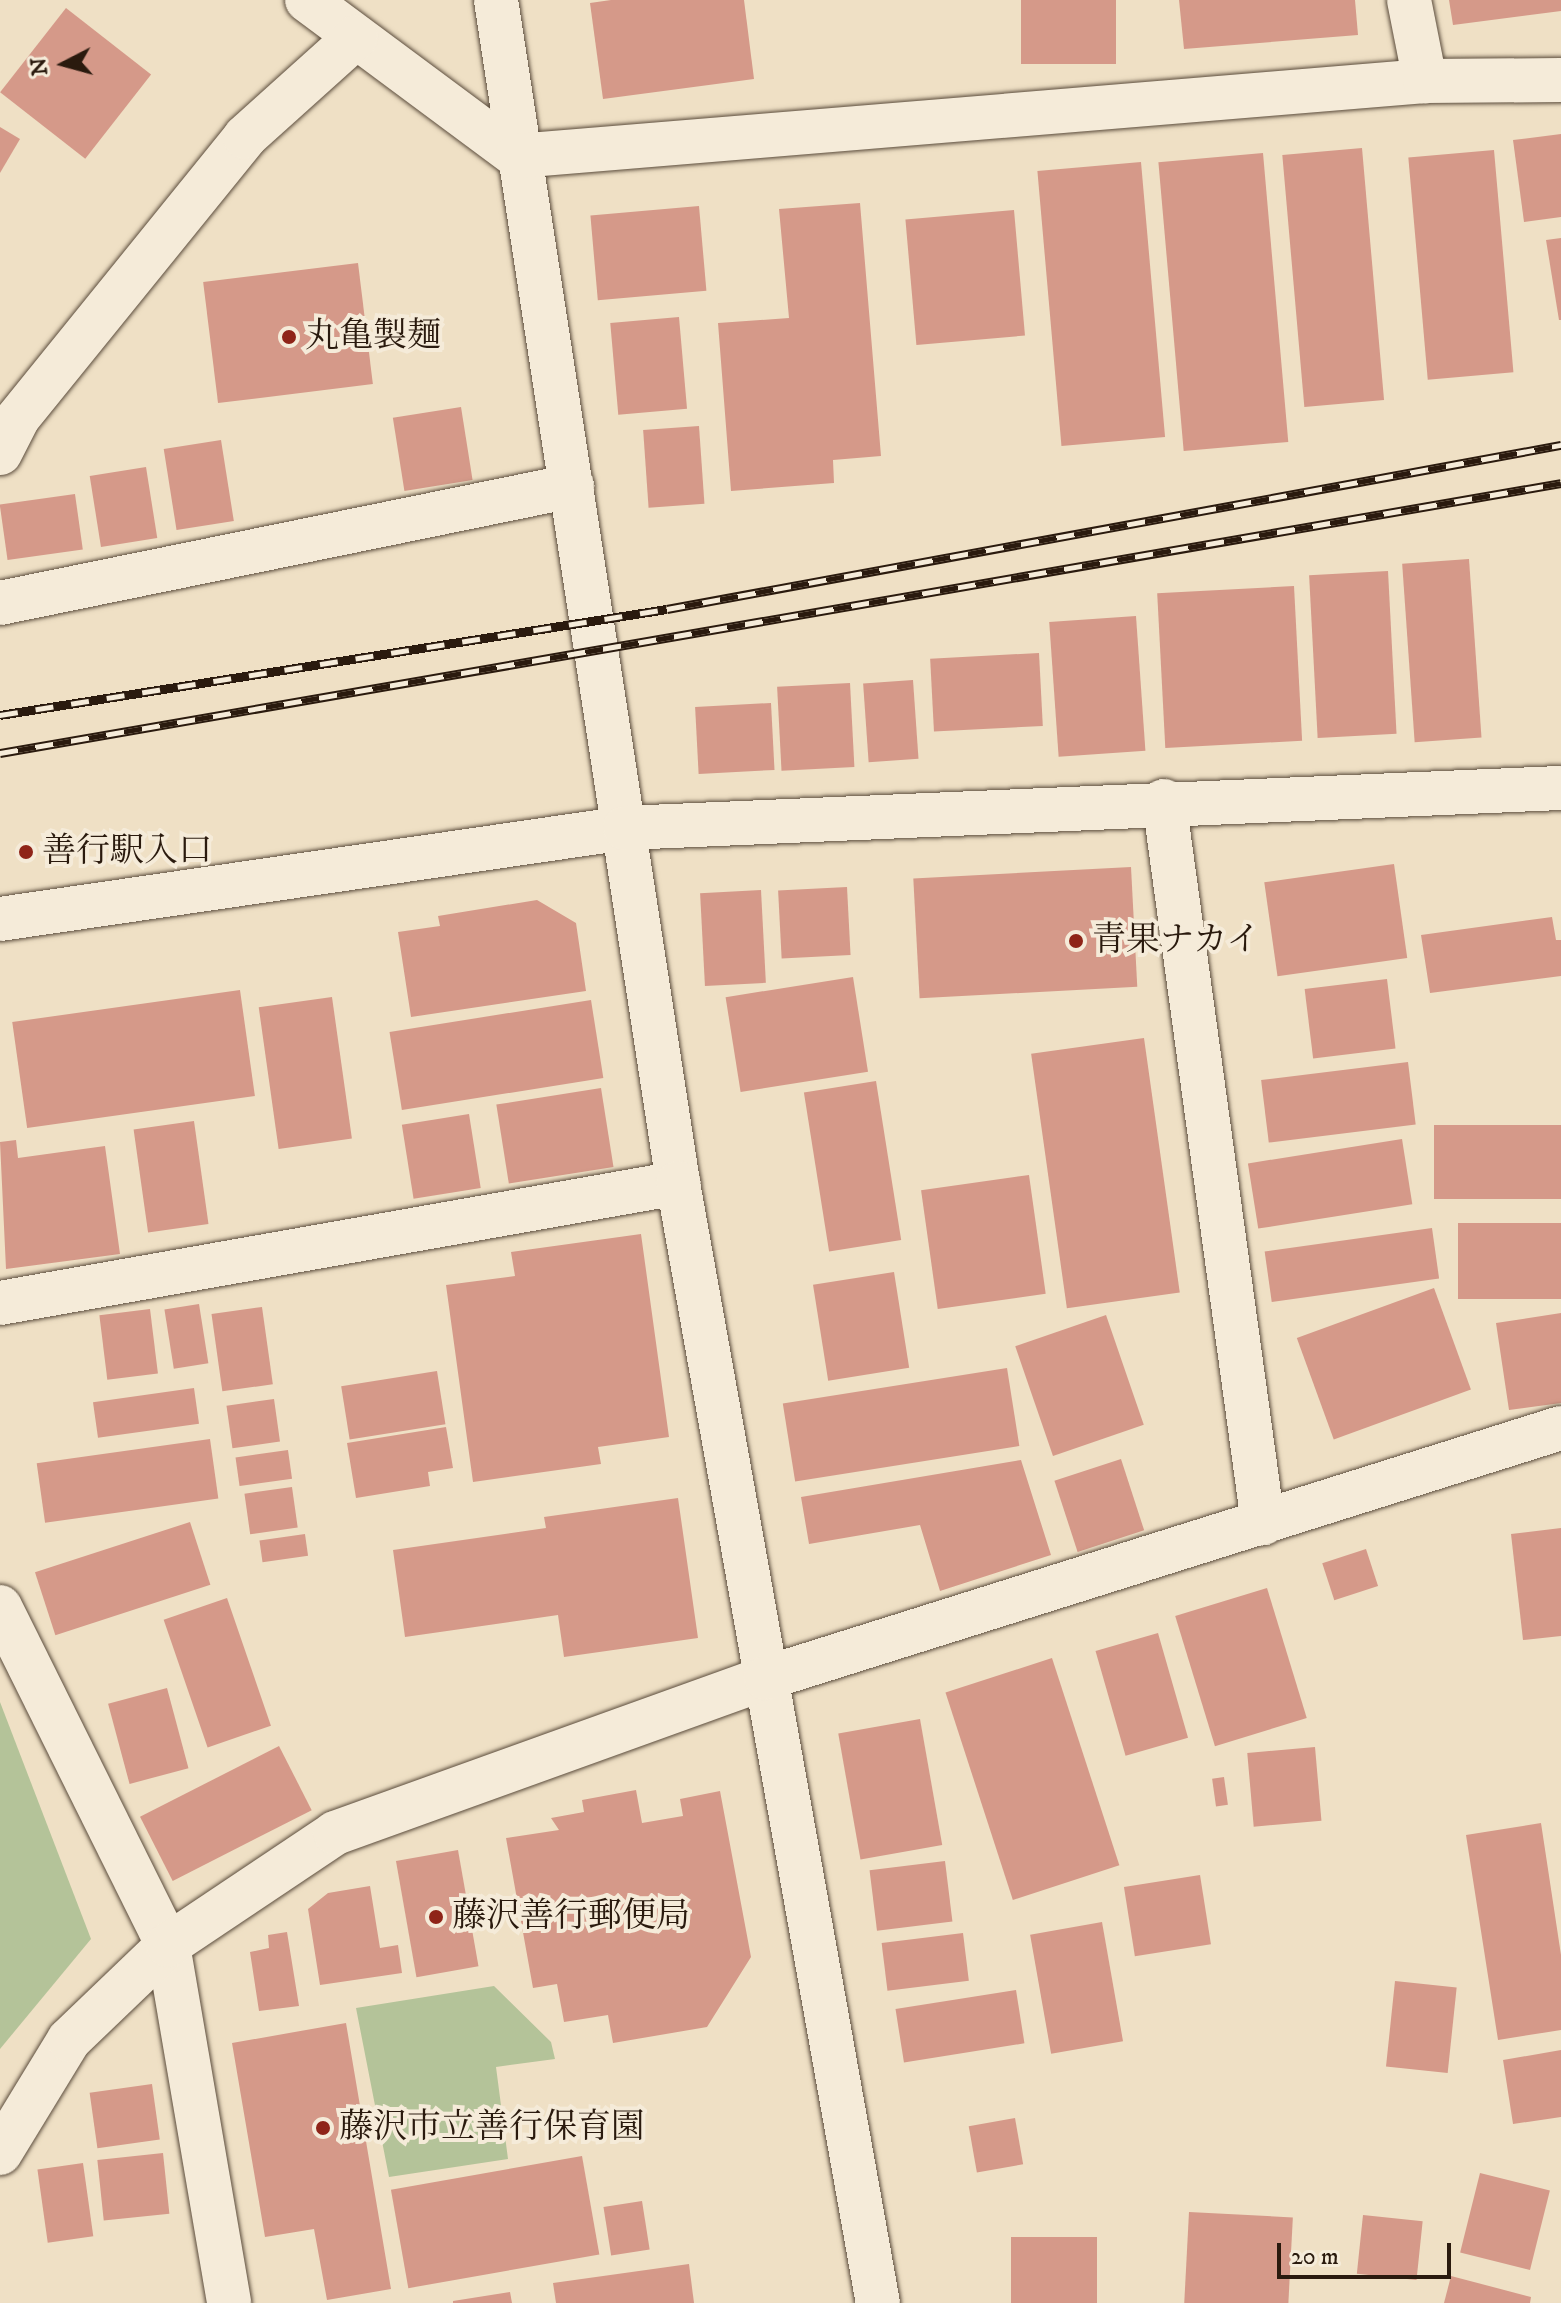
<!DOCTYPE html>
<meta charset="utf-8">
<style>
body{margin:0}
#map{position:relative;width:1561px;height:2303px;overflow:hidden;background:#efe0c5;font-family:"IM FELL DW Pica","Noto Serif JP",serif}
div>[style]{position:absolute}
.green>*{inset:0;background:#b4c399}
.building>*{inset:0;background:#d59989;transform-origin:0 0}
.roads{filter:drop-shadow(0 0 2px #5b4c3c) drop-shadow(0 0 2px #5b4c3c)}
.street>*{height:44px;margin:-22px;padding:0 22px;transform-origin:22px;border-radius:22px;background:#f5ebd9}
.secondary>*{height:44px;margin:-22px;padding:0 22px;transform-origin:22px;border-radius:22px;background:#f5ebd9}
.rail>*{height:9px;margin-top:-4.5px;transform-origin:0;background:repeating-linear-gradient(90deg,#f5ebd9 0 18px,#2a1a0e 0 36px);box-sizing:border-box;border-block:2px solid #2a1a0e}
.dots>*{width:22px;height:22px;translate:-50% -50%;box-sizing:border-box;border:4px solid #f5ebd9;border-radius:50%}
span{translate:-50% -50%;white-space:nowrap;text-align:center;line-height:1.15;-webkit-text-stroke:8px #f5ebd9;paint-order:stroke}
.poi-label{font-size:34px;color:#2a1a0e}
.left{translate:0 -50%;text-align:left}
.north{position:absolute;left:24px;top:24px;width:80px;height:80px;-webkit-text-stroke:6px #f5ebd9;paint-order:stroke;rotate:264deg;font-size:22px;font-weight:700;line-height:32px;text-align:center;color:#2a1a0e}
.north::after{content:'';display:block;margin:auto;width:28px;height:36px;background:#2a1a0e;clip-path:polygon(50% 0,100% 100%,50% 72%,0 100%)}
.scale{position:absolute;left:1277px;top:2243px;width:174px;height:36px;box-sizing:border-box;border:4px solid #2a1a0e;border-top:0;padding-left:10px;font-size:24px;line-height:28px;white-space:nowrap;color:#2a1a0e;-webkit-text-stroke:6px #f5ebd9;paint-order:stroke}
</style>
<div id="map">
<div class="green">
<i style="clip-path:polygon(0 1702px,91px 1939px,0 2049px)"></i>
<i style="clip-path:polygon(494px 1986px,551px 2042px,555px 2059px,496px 2067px,508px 2159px,389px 2177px,356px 2008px)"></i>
</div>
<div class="building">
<i style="clip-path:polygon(611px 0,744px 0,754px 79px,603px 99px,590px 3px)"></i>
<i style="left:1021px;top:0;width:95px;height:64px"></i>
<i style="clip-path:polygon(1179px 0,1355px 0,1358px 35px,1184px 49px)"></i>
<i style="clip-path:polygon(1449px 0,1561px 0,1561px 11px,1453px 25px)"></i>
<i style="left:66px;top:8px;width:108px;height:107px;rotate:38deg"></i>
<i style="clip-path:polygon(0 127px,20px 139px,0 173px)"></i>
<i style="clip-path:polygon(1561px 134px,1561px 217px,1524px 222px,1513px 140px)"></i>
<i style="left:1362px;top:148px;width:253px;height:80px;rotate:85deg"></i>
<i style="left:1494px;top:150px;width:223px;height:86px;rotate:85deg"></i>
<i style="left:1263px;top:153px;width:290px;height:105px;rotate:85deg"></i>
<i style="left:1141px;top:162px;width:276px;height:104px;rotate:85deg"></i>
<i style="clip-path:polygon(860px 203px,881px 456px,833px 460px,834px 483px,731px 491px,718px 323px,789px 318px,779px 209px)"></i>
<i style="left:699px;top:206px;width:85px;height:109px;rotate:85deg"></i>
<i style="left:1014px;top:210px;width:126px;height:109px;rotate:85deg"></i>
<i style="clip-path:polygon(1561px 238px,1561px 320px,1559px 320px,1546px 240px)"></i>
<i style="left:358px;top:263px;width:122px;height:156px;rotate:83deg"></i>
<i style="left:679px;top:317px;width:92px;height:69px;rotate:85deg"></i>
<i style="left:461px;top:407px;width:74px;height:69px;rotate:81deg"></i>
<i style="left:699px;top:426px;width:78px;height:56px;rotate:86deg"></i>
<i style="left:221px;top:440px;width:82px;height:58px;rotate:81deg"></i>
<i style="left:146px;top:467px;width:72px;height:57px;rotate:81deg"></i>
<i style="left:75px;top:494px;width:56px;height:76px;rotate:82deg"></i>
<i style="left:1469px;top:559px;width:179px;height:67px;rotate:86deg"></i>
<i style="left:1388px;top:571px;width:163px;height:79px;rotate:87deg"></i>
<i style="left:1294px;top:586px;width:155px;height:137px;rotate:87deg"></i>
<i style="left:1136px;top:616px;width:135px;height:87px;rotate:86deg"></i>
<i style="left:1039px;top:653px;width:73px;height:109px;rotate:87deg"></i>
<i style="left:913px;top:680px;width:79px;height:50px;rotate:86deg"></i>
<i style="left:850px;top:683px;width:84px;height:73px;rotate:87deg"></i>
<i style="left:771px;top:703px;width:67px;height:76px;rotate:87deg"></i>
<i style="left:1394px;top:864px;width:95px;height:131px;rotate:82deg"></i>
<i style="left:1131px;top:867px;width:120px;height:218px;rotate:87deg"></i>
<i style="left:847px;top:887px;width:68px;height:69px;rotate:87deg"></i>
<i style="left:761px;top:890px;width:93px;height:61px;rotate:87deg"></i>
<i style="clip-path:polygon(537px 900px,576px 923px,586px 991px,411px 1017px,398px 932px,440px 926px,438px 916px)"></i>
<i style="clip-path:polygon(1552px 917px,1556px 940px,1561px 940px,1561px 976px,1430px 993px,1421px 935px)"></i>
<i style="left:853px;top:977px;width:96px;height:129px;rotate:81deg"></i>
<i style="left:1387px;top:979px;width:70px;height:83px;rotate:83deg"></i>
<i style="left:240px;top:990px;width:107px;height:230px;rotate:82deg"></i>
<i style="left:332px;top:997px;width:143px;height:74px;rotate:82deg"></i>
<i style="left:591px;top:1000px;width:79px;height:204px;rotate:81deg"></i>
<i style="left:1144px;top:1038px;width:257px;height:114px;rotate:82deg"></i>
<i style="left:1408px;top:1062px;width:63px;height:148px;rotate:83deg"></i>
<i style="left:876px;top:1081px;width:161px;height:73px;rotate:81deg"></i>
<i style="left:601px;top:1088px;width:80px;height:106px;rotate:81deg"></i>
<i style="left:469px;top:1114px;width:75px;height:68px;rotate:81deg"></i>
<i style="left:194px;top:1121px;width:104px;height:61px;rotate:82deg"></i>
<i style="left:1561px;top:1125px;width:74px;height:127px;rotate:90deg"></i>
<i style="left:1402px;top:1139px;width:66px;height:156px;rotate:81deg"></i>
<i style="clip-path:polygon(16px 1140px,18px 1158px,105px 1146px,120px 1254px,6px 1269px,0 1142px)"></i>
<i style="left:1029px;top:1175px;width:120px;height:109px;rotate:82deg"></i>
<i style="left:1561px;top:1223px;width:76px;height:103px;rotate:90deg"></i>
<i style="left:1432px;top:1228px;width:51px;height:169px;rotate:82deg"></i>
<i style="clip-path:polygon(641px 1234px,669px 1437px,598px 1447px,601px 1464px,473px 1482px,446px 1285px,515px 1276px,511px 1252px)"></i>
<i style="left:894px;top:1272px;width:97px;height:82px;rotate:81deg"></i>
<i style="left:1434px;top:1288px;width:108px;height:146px;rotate:70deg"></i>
<i style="left:199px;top:1304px;width:60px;height:35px;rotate:81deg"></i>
<i style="left:262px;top:1307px;width:78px;height:51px;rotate:82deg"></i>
<i style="left:150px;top:1309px;width:65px;height:51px;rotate:83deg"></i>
<i style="clip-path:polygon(1561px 1313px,1561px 1403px,1509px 1410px,1496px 1323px)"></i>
<i style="left:1106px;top:1315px;width:116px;height:96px;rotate:71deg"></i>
<i style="left:1007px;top:1368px;width:79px;height:227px;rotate:81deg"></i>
<i style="left:437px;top:1371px;width:54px;height:97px;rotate:81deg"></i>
<i style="left:194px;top:1388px;width:36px;height:102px;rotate:82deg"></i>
<i style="left:274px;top:1399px;width:43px;height:48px;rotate:82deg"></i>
<i style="clip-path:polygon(446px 1427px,453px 1468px,428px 1472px,430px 1486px,356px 1498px,347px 1443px)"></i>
<i style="left:210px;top:1439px;width:60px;height:175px;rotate:82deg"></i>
<i style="left:288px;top:1450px;width:29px;height:53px;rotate:82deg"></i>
<i style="left:1121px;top:1459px;width:75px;height:70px;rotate:72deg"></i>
<i style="clip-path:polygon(1021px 1460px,1051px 1555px,940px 1591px,920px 1525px,809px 1544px,801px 1497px)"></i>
<i style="left:292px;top:1487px;width:41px;height:48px;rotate:82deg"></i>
<i style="clip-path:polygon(678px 1498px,698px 1638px,564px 1657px,558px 1615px,405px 1637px,393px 1550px,546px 1528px,544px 1517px)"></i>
<i style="left:190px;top:1522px;width:66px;height:163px;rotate:72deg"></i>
<i style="clip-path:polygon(1561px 1528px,1561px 1636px,1523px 1640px,1511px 1534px)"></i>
<i style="left:305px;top:1534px;width:22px;height:46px;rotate:82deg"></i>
<i style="left:1366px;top:1549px;width:39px;height:46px;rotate:72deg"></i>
<i style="left:1267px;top:1588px;width:136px;height:96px;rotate:73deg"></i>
<i style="left:227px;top:1598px;width:135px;height:67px;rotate:71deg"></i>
<i style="left:1158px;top:1633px;width:109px;height:65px;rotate:74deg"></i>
<i style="left:1052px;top:1658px;width:218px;height:112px;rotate:72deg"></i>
<i style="left:167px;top:1688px;width:83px;height:61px;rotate:75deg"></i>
<i style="left:920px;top:1719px;width:128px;height:83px;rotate:80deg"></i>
<i style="left:279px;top:1746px;width:72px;height:156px;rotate:63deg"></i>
<i style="left:1315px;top:1747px;width:74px;height:68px;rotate:85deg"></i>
<i style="left:1224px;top:1777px;width:28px;height:12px;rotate:82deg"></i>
<i style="clip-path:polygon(636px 1790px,642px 1823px,683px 1816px,680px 1799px,720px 1791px,751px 1957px,707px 2027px,613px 2043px,608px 2015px,564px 2022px,557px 1984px,533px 1988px,506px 1838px,559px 1830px,551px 1818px,584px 1812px,582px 1800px)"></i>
<i style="clip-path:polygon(1541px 1823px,1561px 1955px,1561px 2030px,1498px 2040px,1466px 1835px)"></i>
<i style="left:458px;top:1850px;width:118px;height:63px;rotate:80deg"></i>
<i style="left:945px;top:1861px;width:61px;height:76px;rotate:83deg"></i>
<i style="left:1200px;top:1875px;width:70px;height:77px;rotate:81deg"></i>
<i style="clip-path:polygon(370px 1886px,380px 1948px,398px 1945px,402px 1973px,320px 1985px,308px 1909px,328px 1893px)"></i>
<i style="left:1102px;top:1922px;width:121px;height:73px;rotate:80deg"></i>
<i style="clip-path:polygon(287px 1932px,299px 2006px,259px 2011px,250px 1952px,269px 1948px,268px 1935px)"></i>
<i style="left:963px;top:1933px;width:48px;height:82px;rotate:83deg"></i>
<i style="left:1395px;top:1981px;width:62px;height:86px;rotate:6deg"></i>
<i style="left:1016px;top:1990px;width:54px;height:122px;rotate:81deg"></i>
<i style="clip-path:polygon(346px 2023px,391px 2289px,327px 2300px,314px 2229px,265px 2237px,232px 2043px)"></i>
<i style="clip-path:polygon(1561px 2050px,1561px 2117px,1513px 2124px,1503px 2060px)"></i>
<i style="left:152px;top:2084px;width:56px;height:63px;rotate:82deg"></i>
<i style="left:1015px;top:2118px;width:47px;height:47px;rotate:80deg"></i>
<i style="left:163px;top:2153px;width:61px;height:66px;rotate:84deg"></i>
<i style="left:582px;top:2156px;width:100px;height:194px;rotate:80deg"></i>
<i style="left:83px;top:2163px;width:74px;height:46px;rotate:82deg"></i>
<i style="left:1480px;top:2173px;width:72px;height:82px;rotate:14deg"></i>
<i style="left:642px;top:2201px;width:49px;height:39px;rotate:81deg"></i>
<i style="left:1189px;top:2212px;width:104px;height:91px;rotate:3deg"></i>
<i style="left:1363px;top:2215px;width:60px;height:59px;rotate:6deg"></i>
<i style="left:1011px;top:2237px;width:86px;height:66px"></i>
<i style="clip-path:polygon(689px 2264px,694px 2303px,556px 2303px,553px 2283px)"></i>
<i style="clip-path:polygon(1451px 2276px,1531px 2297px,1530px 2303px,1444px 2303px)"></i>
<i style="clip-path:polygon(510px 2292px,512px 2303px,453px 2303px,453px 2301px)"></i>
</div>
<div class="roads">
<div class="street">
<i style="left:307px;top:0;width:262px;rotate:36.6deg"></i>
<i style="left:1409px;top:0;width:83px;rotate:78.8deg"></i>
<i style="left:0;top:453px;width:38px;rotate:-63deg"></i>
<i style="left:17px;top:419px;width:363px;rotate:-51deg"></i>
<i style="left:245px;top:137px;width:149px;rotate:-42deg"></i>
<i style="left:0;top:603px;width:584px;rotate:-11.56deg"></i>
<i style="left:1164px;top:801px;width:729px;rotate:82.19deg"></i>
<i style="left:0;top:1303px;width:689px;rotate:-10.04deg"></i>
<i style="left:0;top:1607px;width:377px;rotate:63.6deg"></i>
<i style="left:168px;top:1945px;width:363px;rotate:80.3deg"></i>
</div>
<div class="secondary">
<i style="left:496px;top:0;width:1197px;rotate:81.25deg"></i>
<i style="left:678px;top:1183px;width:1138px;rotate:79.88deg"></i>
<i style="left:517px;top:156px;width:911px;rotate:-4.72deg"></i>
<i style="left:1425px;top:81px;width:136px;rotate:-0.4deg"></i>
<i style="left:0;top:919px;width:632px;rotate:-8.28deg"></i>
<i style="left:625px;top:828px;width:937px;rotate:-2.45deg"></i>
<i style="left:0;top:2153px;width:132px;rotate:-58.6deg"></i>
<i style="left:69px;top:2040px;width:137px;rotate:-43.8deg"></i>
<i style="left:168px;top:1945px;width:201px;rotate:-33.8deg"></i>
<i style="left:335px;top:1833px;width:458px;rotate:-19.8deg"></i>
<i style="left:766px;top:1678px;width:833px;rotate:-17.46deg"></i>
</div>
</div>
<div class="rail">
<i style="left:0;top:715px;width:675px;rotate:-9.03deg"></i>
<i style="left:667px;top:609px;width:909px;rotate:-10.4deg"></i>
<i style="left:0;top:753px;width:1584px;rotate:-9.81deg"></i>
</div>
<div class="dots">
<i style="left:289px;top:337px;background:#8f2418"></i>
<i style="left:26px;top:852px;background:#8f2418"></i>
<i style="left:1076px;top:941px;background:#8f2418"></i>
<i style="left:436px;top:1917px;background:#8f2418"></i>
<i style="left:323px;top:2128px;background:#8f2418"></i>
</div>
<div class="poi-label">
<span class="left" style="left:305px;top:337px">丸亀製麺</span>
<span class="left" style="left:42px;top:852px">善行駅入口</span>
<span class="left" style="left:1092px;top:941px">青果ナカイ</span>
<span class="left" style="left:452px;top:1917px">藤沢善行郵便局</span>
<span class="left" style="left:339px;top:2128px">藤沢市立善行保育園</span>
</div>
<div class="north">N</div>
<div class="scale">20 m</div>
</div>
